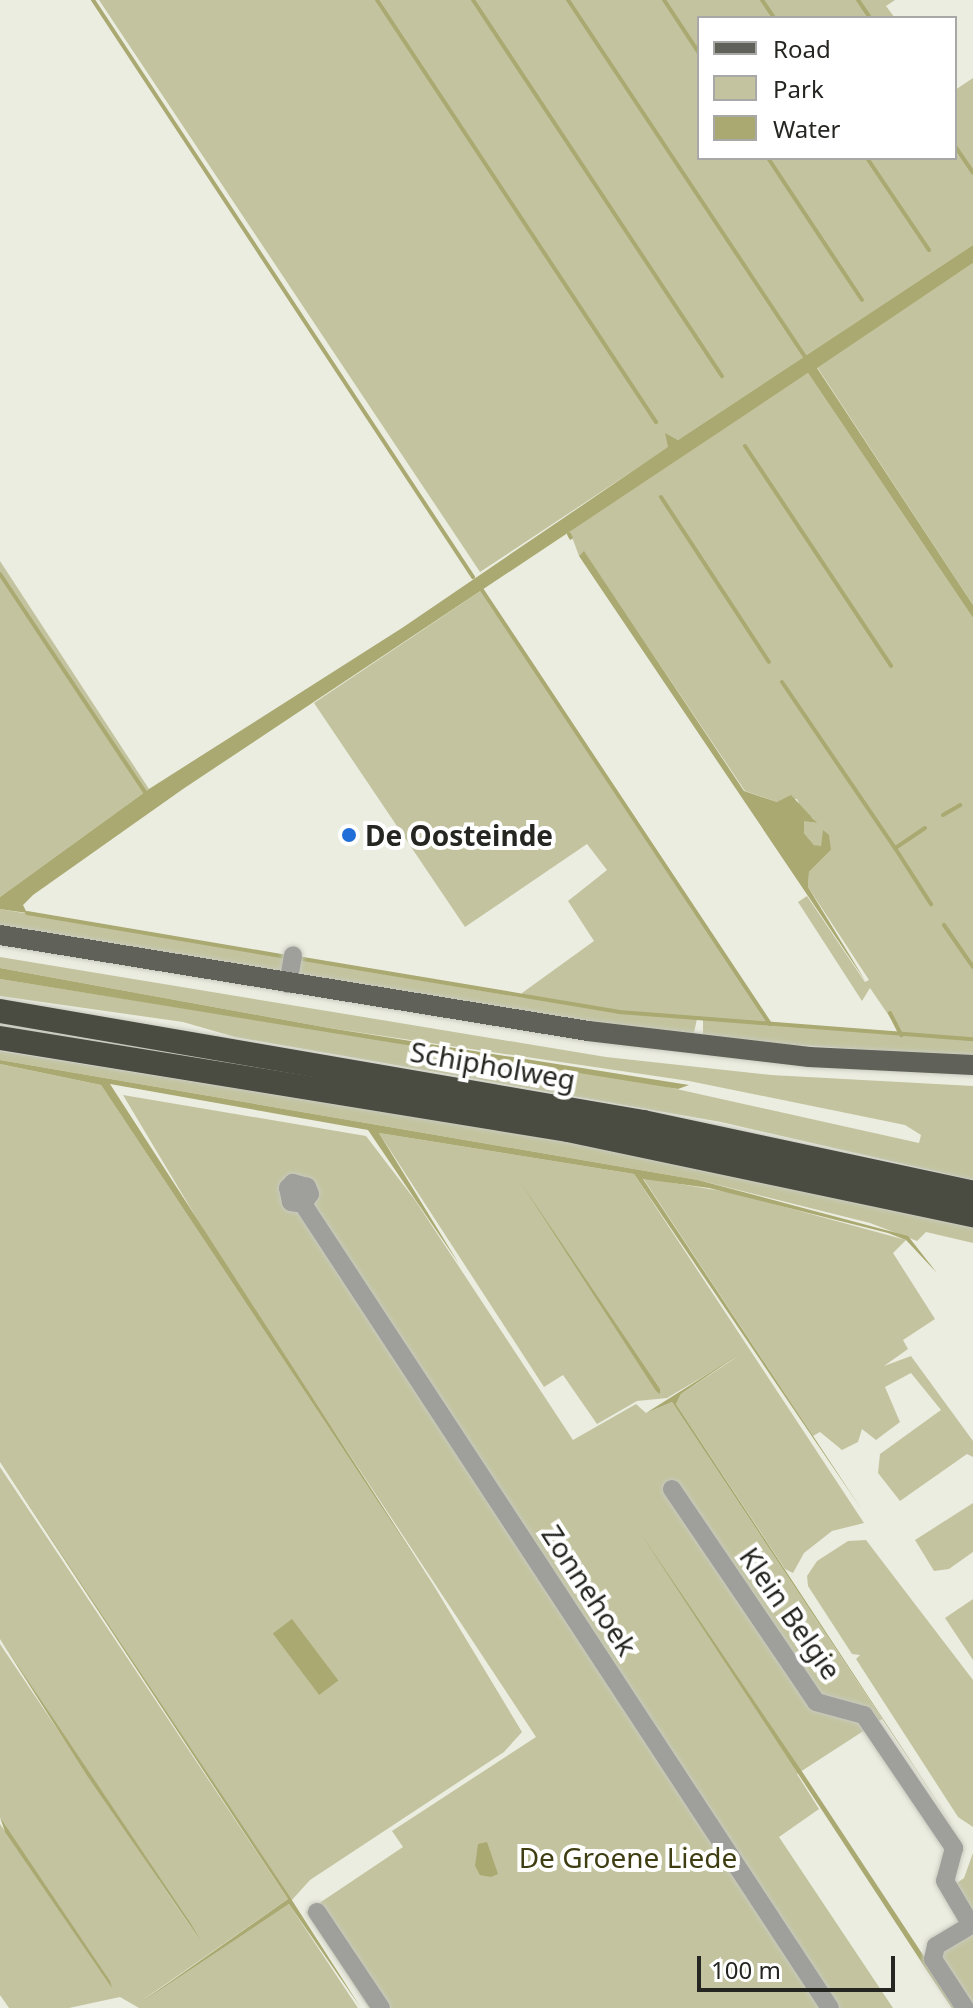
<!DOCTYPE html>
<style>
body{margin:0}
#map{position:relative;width:973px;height:2008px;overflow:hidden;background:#ecede1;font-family:"Noto Sans",sans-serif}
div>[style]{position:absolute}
.green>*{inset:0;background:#c3c49f}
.water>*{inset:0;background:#a9a971;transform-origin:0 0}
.stream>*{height:4px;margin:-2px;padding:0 2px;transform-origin:2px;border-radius:2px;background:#a9a971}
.roads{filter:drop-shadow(0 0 2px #c8c9be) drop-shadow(0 0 2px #c8c9be)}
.minor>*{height:18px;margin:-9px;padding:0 9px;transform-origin:9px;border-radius:9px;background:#9f9f9b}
.major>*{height:20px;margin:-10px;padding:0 10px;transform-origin:10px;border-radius:10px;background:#606158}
.highway>*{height:24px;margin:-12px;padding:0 12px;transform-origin:12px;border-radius:12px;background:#4a4b41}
.dots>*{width:22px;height:22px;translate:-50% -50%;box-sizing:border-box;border:4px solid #fff;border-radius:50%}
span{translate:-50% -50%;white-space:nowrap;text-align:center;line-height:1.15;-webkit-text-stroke:8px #fff;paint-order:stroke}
.poi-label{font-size:28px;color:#252621;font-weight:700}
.left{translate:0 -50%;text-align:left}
.street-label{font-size:28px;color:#252621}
.park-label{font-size:28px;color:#3f3e12}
.legend{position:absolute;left:697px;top:16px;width:260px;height:144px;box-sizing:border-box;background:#fff;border:2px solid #a8a8a6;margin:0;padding:10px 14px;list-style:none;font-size:24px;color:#252621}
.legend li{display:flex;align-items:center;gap:16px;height:40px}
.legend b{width:40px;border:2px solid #a8a8a6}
.scale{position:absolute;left:697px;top:1956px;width:198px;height:36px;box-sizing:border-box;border:4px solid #252621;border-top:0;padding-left:10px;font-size:24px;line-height:28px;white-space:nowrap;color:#252621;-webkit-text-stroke:6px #fff;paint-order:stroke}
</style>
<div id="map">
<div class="green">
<i style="clip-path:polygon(99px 0,895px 0,886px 6px,895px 18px,699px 18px,699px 158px,955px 158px,955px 90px,973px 78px,973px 245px,678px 440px,666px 434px,669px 447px,480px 572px)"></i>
<i style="clip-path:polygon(973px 263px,973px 605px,817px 367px)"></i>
<i style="clip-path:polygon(808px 373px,973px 618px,973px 1057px,711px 1039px,703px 1035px,703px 1019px,697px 1019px,693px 1037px,628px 1030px,0 930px,0 909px,525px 998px,522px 993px,594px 941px,568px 901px,607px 870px,587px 844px,465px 927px,314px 703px,482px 590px,769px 1024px,902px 1035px,870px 988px,862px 1001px,798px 902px,807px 896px,865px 982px,869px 980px,808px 887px,809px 872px,831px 850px,824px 840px,820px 847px,814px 845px,804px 833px,804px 820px,815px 823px,813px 818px,803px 814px,797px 799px,777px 802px,745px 791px,584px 552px,579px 556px,569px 529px)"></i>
<i style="clip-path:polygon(0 561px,149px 789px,0 897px)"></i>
<i style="clip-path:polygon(0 957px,606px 1057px,771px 1075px,973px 1086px,973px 1180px,721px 1122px,235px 1037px,183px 1022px,0 996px,0 979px,645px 1082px,919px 1143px,921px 1135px,905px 1125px,689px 1081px,329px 1028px,0 968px)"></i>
<i style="clip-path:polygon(0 1051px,616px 1149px,973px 1226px,973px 1243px,926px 1232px,917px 1241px,870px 1223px,698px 1180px,0 1060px)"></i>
<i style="clip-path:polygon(0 1064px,101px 1085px,434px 1586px,522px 1732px,504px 1752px,310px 1880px,291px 1901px,0 1462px)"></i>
<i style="clip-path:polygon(123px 1095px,366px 1136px,415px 1200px,573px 1440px,636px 1404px,646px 1413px,672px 1402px,882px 1719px,797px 1774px,819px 1809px,779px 1837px,893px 2008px,369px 2008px,306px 1912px,403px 1847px,392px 1831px,536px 1737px,227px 1269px)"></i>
<i style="clip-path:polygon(379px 1133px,634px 1174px,864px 1523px,832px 1531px,804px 1553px,793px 1573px,785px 1569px,676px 1404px,681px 1394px,738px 1356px,667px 1398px,637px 1401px,597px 1424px,563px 1375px,544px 1387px)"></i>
<i style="clip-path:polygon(643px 1178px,734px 1193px,906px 1240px,893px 1253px,935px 1319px,903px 1340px,908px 1349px,884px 1366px,911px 1356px,973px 1441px,973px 1457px,967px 1454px,900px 1501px,878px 1473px,880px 1454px,941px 1410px,911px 1373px,885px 1387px,900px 1422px,876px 1440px,862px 1429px,858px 1442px,842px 1450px,820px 1432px,813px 1436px)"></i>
<i style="clip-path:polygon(0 1467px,288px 1899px,140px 2002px,289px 1904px,358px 2008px,139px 2008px,120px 1997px,69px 2008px,9px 2008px,0 1995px,0 1824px,113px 1986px,0 1817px,0 1644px,200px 1941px,0 1639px)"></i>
<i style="clip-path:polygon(973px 1503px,973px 1552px,949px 1569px,934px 1571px,915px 1540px)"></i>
<i style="clip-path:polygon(866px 1540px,973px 1680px,973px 1827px,958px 1817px,856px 1659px,860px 1655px,852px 1654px,808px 1586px,807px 1576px,817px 1561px,848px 1541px)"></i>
<i style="clip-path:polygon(973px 1599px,973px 1660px,945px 1618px)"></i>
<i style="clip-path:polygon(973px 1853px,973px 1918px,954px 1885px,964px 1878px)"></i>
<i style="clip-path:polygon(973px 1933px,973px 2008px,935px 1958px)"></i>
</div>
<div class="water">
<i style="clip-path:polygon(973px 245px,973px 263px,817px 368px,973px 605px,973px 618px,808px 373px,183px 789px,33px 895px,23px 905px,27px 913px,0 909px,0 897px,149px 789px,402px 628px,668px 447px,665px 433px,678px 440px)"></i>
<i style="clip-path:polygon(584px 551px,744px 791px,777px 802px,791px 795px,817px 823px,804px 821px,804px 833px,814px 845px,821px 846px,823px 830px,829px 835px,831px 850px,809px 872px,808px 887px,866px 982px,579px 556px)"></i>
<i style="clip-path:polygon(0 968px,329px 1028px,689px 1085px,678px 1089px,0 979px)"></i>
<i style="clip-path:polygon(0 1060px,698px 1180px,908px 1236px,937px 1273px,906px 1240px,888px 1233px,709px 1188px,643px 1179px,862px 1510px,634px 1174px,379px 1133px,459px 1264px,368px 1130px,110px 1084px,434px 1586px,101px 1085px,0 1064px)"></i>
<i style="clip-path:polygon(521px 1183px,660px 1389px,660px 1394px,656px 1391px)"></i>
<i style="clip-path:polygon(738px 1355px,681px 1394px,676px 1404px,956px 1830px,672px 1402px,646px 1413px)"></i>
<i style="clip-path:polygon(0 1462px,288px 1894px,361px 2008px,289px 1904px,140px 2003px,288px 1899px)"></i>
<i style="clip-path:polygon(641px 1534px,803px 1773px,958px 2008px,952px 2008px,926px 1969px)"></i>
<i style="left:292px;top:1619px;width:77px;height:24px;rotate:53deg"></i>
<i style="clip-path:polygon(0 1639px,191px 1924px,201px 1941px,88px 1777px)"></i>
<i style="clip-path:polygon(0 1817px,110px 1981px,112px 1988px,5px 1832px)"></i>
<i style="clip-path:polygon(487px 1842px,498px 1874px,491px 1877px,480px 1875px,475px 1866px,478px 1844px)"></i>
</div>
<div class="stream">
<i style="left:93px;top:0;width:691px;rotate:56.63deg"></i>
<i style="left:377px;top:0;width:506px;rotate:56.53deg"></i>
<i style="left:473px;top:0;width:451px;rotate:56.5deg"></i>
<i style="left:568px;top:0;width:429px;rotate:56.4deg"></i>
<i style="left:664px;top:0;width:64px;rotate:56.6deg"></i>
<i style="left:762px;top:0;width:22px;rotate:56deg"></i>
<i style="left:858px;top:0;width:22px;rotate:56deg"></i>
<i style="left:955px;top:146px;width:32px;rotate:56deg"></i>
<i style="left:768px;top:158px;width:170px;rotate:56.5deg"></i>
<i style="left:867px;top:158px;width:111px;rotate:56deg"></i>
<i style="left:745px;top:446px;width:264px;rotate:56.4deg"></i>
<i style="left:661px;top:497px;width:197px;rotate:56.8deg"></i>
<i style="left:569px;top:534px;width:4px;rotate:63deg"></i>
<i style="left:0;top:574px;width:262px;rotate:56.4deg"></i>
<i style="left:482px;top:590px;width:521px;rotate:56.43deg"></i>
<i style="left:782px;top:682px;width:201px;rotate:55.8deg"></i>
<i style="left:943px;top:815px;width:20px;rotate:-30deg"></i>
<i style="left:925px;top:828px;width:36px;rotate:146deg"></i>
<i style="left:895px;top:848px;width:67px;rotate:57.3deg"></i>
<i style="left:27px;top:913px;width:265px;rotate:9.6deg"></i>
<i style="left:944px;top:925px;width:51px;rotate:55.4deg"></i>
<i style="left:297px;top:958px;width:326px;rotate:9.5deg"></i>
<i style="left:619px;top:1012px;width:355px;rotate:4.4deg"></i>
<i style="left:890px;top:1013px;width:25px;rotate:63deg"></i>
</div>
<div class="roads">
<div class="minor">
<i style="left:288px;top:984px;width:29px;rotate:-80deg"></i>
<i style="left:303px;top:1204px;width:12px;rotate:-55deg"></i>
<i style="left:310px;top:1194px;width:8px;rotate:-113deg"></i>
<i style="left:307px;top:1187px;width:15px;rotate:-164deg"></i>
<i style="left:293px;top:1183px;width:7px;rotate:135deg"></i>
<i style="left:288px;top:1188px;width:14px;rotate:78deg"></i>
<i style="left:291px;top:1202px;width:12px;rotate:9deg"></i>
<i style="left:303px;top:1204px;width:961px;rotate:56.76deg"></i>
<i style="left:672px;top:1489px;width:257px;rotate:55.9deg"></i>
<i style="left:816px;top:1702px;width:50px;rotate:15.2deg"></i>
<i style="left:864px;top:1715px;width:161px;rotate:55.9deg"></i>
<i style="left:954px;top:1848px;width:34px;rotate:105deg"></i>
<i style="left:945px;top:1881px;width:51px;rotate:59.4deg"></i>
<i style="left:971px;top:1925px;width:41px;rotate:149deg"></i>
<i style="left:936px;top:1946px;width:13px;rotate:103deg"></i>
<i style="left:933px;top:1959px;width:59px;rotate:56.9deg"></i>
<i style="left:317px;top:1912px;width:115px;rotate:56.3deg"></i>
</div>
<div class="major">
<i style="left:0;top:935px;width:596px;rotate:9.27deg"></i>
<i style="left:588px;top:1031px;width:223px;rotate:6.7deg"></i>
<i style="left:809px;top:1057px;width:164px;rotate:2.8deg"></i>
</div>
<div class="highway">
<i style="left:0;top:1011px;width:653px;rotate:9.79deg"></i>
<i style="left:643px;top:1122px;width:338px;rotate:12.1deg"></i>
<i style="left:0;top:1038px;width:575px;rotate:9.2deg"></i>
<i style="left:568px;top:1130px;width:414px;rotate:11.9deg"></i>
</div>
</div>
<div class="dots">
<i style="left:349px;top:835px;background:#226ed9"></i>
</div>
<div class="poi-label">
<span class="left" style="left:365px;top:835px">De Oosteinde</span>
</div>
<div class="street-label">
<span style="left:493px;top:1065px;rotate:10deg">Schipholweg</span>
<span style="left:590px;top:1590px;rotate:57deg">Zonnehoek</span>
<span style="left:791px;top:1613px;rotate:55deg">Klein Belgie</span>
</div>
<div class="park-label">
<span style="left:628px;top:1857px">De Groene Liede</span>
</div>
<ul class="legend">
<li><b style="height:10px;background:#606158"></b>Road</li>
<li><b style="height:22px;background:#c3c49f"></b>Park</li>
<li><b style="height:22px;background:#a9a971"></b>Water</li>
</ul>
<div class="scale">100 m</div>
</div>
